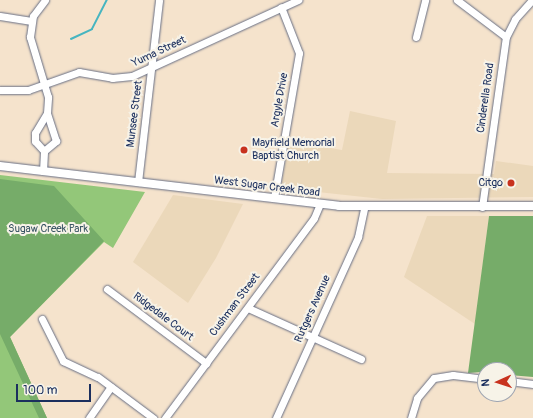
<!DOCTYPE html>
<style>
body{margin:0}
#map{position:relative;width:533px;height:418px;overflow:hidden;background:#f5e3cc;font-family:Pangolin,sans-serif}
div>[style]{position:absolute}
.built>*{inset:0;background:#ebd8ba}
.green>*{inset:0;background:#93c779}
.forest>*{inset:0;background:#76ac69}
.stream>*{height:1.5px;margin:-0.75px;padding:0 0.75px;transform-origin:0.75px;border-radius:0.75px;background:#46b5c0}
.roads{filter:drop-shadow(0 0 1px #676e84) drop-shadow(0 0 1px #676e84)}
.minor>*{height:7px;margin:-3.5px;padding:0 3.5px;transform-origin:3.5px;border-radius:3.5px;background:#fff}
.major>*{height:8px;margin:-4px;padding:0 4px;transform-origin:4px;border-radius:4px;background:#fff}
.dots>*{width:11px;height:11px;translate:-50% -50%;box-sizing:border-box;border:2px solid #f7f3e8;border-radius:50%}
span{translate:-50% -50%;white-space:nowrap;text-align:center;line-height:1.15;-webkit-text-stroke:4px #f7f3e8;paint-order:stroke}
.street-label{font-size:11px;color:#1b2f5e}
.poi-label{font-size:11px;color:#1b2f5e}
.left{translate:0 -50%;text-align:left}
.right{translate:-100% -50%;text-align:right}
.park-label{font-size:11px;color:#395565}
.north{position:absolute;left:477px;top:362px;width:40px;height:40px;box-sizing:border-box;background:#f7f3e8;border:1px solid #9fa5b1;border-radius:50%;rotate:267deg;font-size:11px;font-weight:700;line-height:16px;text-align:center;color:#1b2f5e}
.north::after{content:'';display:block;margin:auto;width:14px;height:18px;background:#c8321e;clip-path:polygon(50% 0,100% 100%,50% 72%,0 100%)}
.scale{position:absolute;left:16px;top:384px;width:75px;height:18px;box-sizing:border-box;border:2px solid #1b2f5e;border-top:0;padding-left:5px;font-size:12px;line-height:14px;white-space:nowrap;color:#1b2f5e;-webkit-text-stroke:3px #f7f3e8;paint-order:stroke}
</style>
<div id="map">
<div class="built">
<i style="clip-path:polygon(350px 111px,396px 121px,387px 173px,494px 174px,496px 161px,533px 166px,533px 197px,382px 199px,281px 188px,289px 141px,342px 150px)"></i>
<i style="clip-path:polygon(173px 195px,243px 204px,216px 258px,188px 303px,133px 262px)"></i>
<i style="clip-path:polygon(427px 216px,489px 216px,475px 324px,404px 277px)"></i>
</div>
<div class="green">
<i style="clip-path:polygon(0 175px,145px 192px,113px 248px,104px 242px,10px 337px,47px 418px,0 418px)"></i>
</div>
<div class="forest">
<i style="clip-path:polygon(0 179px,54px 186px,104px 241px,10px 337px,47px 418px,39px 418px,0 334px)"></i>
<i style="clip-path:polygon(489px 216px,533px 216px,533px 377px,509px 375px,509px 370px,468px 373px)"></i>
</div>
<div class="stream">
<i style="left:71px;top:39px;width:23px;rotate:-25deg"></i>
<i style="left:92px;top:29px;width:33px;rotate:-63deg"></i>
</div>
<div class="roads">
<div class="minor">
<i style="left:457px;top:0;width:61px;rotate:37.1deg"></i>
<i style="left:0;top:16px;width:32px;rotate:9deg"></i>
<i style="left:416px;top:37px;width:38px;rotate:-76deg"></i>
<i style="left:0;top:90px;width:28px"></i>
<i style="left:28px;top:90px;width:54px;rotate:-19.4deg"></i>
<i style="left:79px;top:72px;width:34px;rotate:10deg"></i>
<i style="left:112px;top:78px;width:20px;rotate:-6deg"></i>
<i style="left:132px;top:76px;width:183px;rotate:-24.6deg"></i>
<i style="left:44px;top:151px;width:13px;rotate:-132deg"></i>
<i style="left:35px;top:141px;width:8px;rotate:-90deg"></i>
<i style="left:35px;top:133px;width:23px;rotate:-59deg"></i>
<i style="left:47px;top:113px;width:16px;rotate:-86deg"></i>
<i style="left:48px;top:97px;width:63px;rotate:-106.7deg"></i>
<i style="left:30px;top:37px;width:21px;rotate:-82deg"></i>
<i style="left:33px;top:16px;width:20px;rotate:-53deg"></i>
<i style="left:44px;top:151px;width:16px;rotate:-40deg"></i>
<i style="left:56px;top:141px;width:29px;rotate:-108deg"></i>
<i style="left:43px;top:171px;width:20px;rotate:-87deg"></i>
<i style="left:138px;top:182px;width:183px;rotate:-83.4deg"></i>
<i style="left:274px;top:198px;width:147px;rotate:-80.2deg"></i>
<i style="left:299px;top:53px;width:49px;rotate:-111.4deg"></i>
<i style="left:482px;top:207px;width:172px;rotate:-82deg"></i>
<i style="left:506px;top:37px;width:20px;rotate:-63deg"></i>
<i style="left:515px;top:19px;width:25px;rotate:-48deg"></i>
<i style="left:107px;top:289px;width:124px;rotate:36.8deg"></i>
<i style="left:248px;top:308px;width:124px;rotate:24.3deg"></i>
<i style="left:42px;top:319px;width:47px;rotate:63.4deg"></i>
<i style="left:63px;top:361px;width:38px;rotate:25deg"></i>
<i style="left:98px;top:377px;width:69px;rotate:36.7deg"></i>
<i style="left:509px;top:381px;width:24px;rotate:7deg"></i>
<i style="left:89px;top:418px;width:38px;rotate:-55deg"></i>
<i style="left:165px;top:418px;width:249px;rotate:-53.3deg"></i>
<i style="left:314px;top:218px;width:15px;rotate:-67deg"></i>
<i style="left:276px;top:418px;width:199px;rotate:-65.6deg"></i>
<i style="left:358px;top:237px;width:30px;rotate:-78deg"></i>
<i style="left:411px;top:418px;width:21px;rotate:-73deg"></i>
<i style="left:417px;top:398px;width:26px;rotate:-50deg"></i>
<i style="left:434px;top:378px;width:19px;rotate:-9deg"></i>
<i style="left:453px;top:375px;width:32px;rotate:7deg"></i>
</div>
<div class="major">
<i style="left:0;top:166px;width:341px;rotate:6.7deg"></i>
<i style="left:339px;top:206px;width:194px"></i>
</div>
</div>
<div class="dots">
<i style="left:244px;top:150px;background:#c8321e"></i>
<i style="left:511px;top:183px;background:#c8321e"></i>
</div>
<div class="street-label">
<span style="left:159px;top:52px;rotate:-25deg">Yuma Street</span>
<span style="left:486px;top:98px;rotate:-82deg">Cinderella Road</span>
<span style="left:280px;top:100px;rotate:-80deg">Argyle Drive</span>
<span style="left:135px;top:114px;rotate:-83deg">Munsee Street</span>
<span style="left:267px;top:187px;rotate:7deg">West Sugar Creek Road</span>
<span style="left:235px;top:305px;rotate:-53deg">Cushman Street</span>
<span style="left:313px;top:309px;rotate:-66deg">Rutgers Avenue</span>
<span style="left:163px;top:317px;rotate:37deg">Ridgedale Court</span>
</div>
<div class="poi-label">
<span class="left" style="left:252px;top:150px">Mayfield Memorial<br>Baptist Church</span>
<span class="right" style="left:503px;top:183px">Citgo</span>
</div>
<div class="park-label">
<span style="left:48px;top:229px">Sugaw Creek Park</span>
</div>
<div class="north">N</div>
<div class="scale">100 m</div>
</div>
